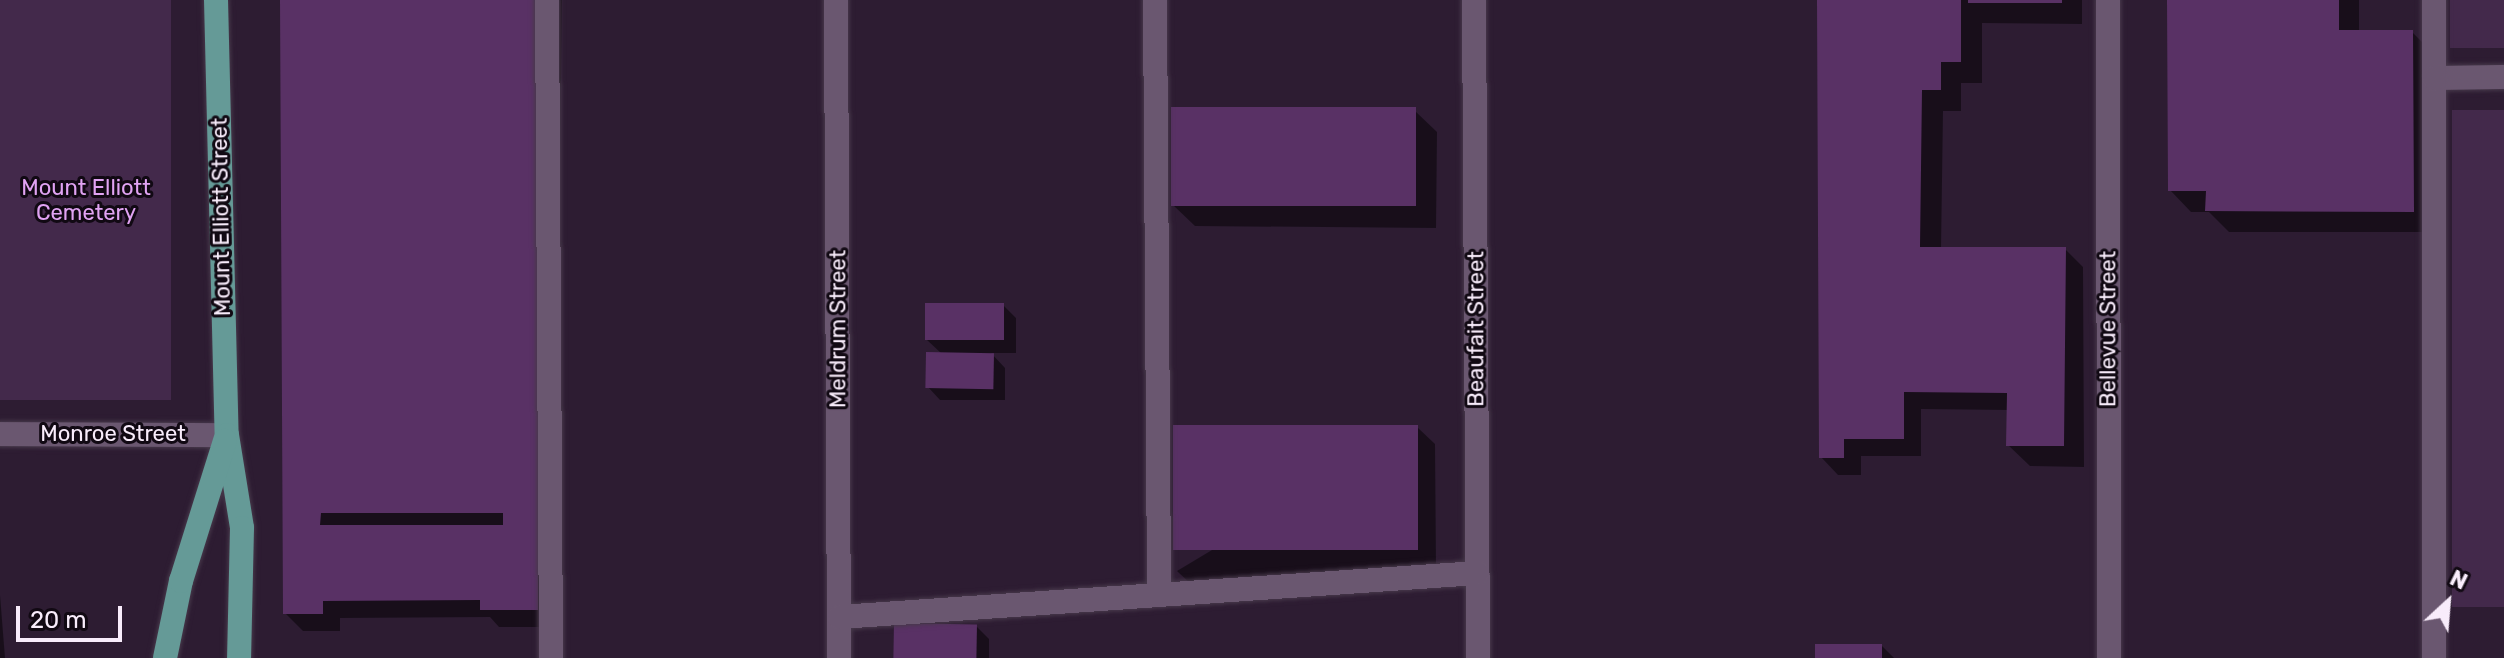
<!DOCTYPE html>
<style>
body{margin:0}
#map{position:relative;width:2504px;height:658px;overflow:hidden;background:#2d1c32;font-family:Rubik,sans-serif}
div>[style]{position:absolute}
.green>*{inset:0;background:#43294b;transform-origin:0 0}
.shadow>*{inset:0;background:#0007}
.building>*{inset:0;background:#593165;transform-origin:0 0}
.roads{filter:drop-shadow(0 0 2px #47394b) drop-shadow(0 0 2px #47394b)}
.minor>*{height:24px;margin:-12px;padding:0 12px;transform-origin:12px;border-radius:12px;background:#6a5770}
.major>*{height:24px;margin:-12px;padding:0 12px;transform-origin:12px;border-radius:12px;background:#659a97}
span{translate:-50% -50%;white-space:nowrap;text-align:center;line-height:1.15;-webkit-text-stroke:6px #110913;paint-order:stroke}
.park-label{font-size:22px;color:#e1a3f3}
.street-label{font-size:22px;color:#f8ecfb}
.north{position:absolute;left:2408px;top:562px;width:80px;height:80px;-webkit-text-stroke:6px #110913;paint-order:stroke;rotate:26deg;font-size:22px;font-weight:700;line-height:32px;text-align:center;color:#f8ecfb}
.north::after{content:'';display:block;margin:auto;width:28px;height:36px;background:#f8ecfb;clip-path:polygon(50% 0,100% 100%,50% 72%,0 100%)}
.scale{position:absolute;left:16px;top:606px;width:106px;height:36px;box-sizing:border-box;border:4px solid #f8ecfb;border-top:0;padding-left:10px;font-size:24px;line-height:28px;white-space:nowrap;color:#f8ecfb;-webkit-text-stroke:6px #110913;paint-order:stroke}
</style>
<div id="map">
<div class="green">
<i style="left:0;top:0;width:171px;height:400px"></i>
<i style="left:2450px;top:0;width:54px;height:48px"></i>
<i style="left:2504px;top:110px;width:497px;height:52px;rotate:90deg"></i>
</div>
<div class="shadow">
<i style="clip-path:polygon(282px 0,562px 0,554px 627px,499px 627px,490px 617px,340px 618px,340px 631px,303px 631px,285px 613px)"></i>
<i style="clip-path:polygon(1819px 0,2082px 0,2082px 24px,1982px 23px,1982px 83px,1961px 83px,1961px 111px,1943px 111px,1941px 249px,2065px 249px,2083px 267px,2084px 467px,2030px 466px,2008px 445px,2009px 410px,1921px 409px,1921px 456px,1861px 456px,1861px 475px,1838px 475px,1821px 457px)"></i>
<i style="clip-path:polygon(2169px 0,2359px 0,2359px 32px,2412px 32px,2434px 54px,2434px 232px,2229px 232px,2209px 212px,2191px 212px,2170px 190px)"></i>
<i style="clip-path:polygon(1415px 111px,1437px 132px,1436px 228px,1195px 226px,1173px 205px)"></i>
<i style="clip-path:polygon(1003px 305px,1016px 318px,1016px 353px,991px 353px,1005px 368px,1005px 400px,940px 400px,928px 387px,942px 354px,927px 340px)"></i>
<i style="clip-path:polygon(1417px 427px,1435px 444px,1436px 567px,1195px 588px,1177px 571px)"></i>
<i style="clip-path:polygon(0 595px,5px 658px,0 658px)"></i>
<i style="clip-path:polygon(976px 626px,989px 639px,989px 658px,895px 658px)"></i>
<i style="clip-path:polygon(1882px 646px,1894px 658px,1817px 658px)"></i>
</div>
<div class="building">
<i style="clip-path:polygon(evenodd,280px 0,541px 0,538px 610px,480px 610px,480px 600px,323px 601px,323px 614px,283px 614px,280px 0,321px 513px,503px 513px,503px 525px,320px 525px,321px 513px)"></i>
<i style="clip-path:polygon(1817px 0,1961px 0,1961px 62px,1941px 62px,1941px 90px,1922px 90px,1920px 247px,2066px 247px,2064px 446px,2006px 446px,2007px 393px,1904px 392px,1904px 439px,1844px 439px,1844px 458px,1819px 458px)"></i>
<i style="left:1968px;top:0;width:94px;height:3px"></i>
<i style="clip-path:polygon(2167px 0,2339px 0,2339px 30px,2413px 30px,2414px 212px,2205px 211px,2206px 191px,2168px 191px)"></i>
<i style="left:1171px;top:107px;width:245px;height:99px"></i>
<i style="left:925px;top:303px;width:79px;height:37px"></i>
<i style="left:926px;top:352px;width:68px;height:36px;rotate:1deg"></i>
<i style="left:1418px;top:425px;width:125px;height:245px;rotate:90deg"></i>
<i style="left:894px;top:623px;width:83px;height:35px;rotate:1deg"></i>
<i style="left:1815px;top:644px;width:67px;height:14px"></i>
</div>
<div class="roads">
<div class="minor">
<i style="left:547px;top:0;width:658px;rotate:89.65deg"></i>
<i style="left:836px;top:0;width:658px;rotate:89.74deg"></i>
<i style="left:1155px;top:0;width:595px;rotate:89.61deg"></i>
<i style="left:1474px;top:0;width:658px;rotate:89.65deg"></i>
<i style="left:2108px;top:0;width:658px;rotate:89.91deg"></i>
<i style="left:2434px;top:0;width:658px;rotate:90deg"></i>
<i style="left:2434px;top:78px;width:70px;rotate:-0.8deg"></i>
<i style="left:0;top:434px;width:227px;rotate:0.3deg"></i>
<i style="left:840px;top:617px;width:639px;rotate:-3.95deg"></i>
</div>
<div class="major">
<i style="left:216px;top:0;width:435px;rotate:88.6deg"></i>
<i style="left:227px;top:435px;width:94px;rotate:80.8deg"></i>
<i style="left:242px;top:528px;width:130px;rotate:91.3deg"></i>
<i style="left:165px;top:658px;width:79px;rotate:-78.3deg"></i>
<i style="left:181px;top:581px;width:147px;rotate:-72.6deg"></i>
</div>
</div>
<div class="park-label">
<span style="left:86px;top:200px">Mount Elliott<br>Cemetery</span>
</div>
<div class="street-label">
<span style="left:221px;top:217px;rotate:-91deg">Mount Elliott Street</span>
<span style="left:838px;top:329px;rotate:-90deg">Meldrum Street</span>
<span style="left:1476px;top:329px;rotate:-90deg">Beaufait Street</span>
<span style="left:2108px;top:329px;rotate:-90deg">Bellevue Street</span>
<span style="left:113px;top:434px">Monroe Street</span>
</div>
<div class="north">N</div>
<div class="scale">20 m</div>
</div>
